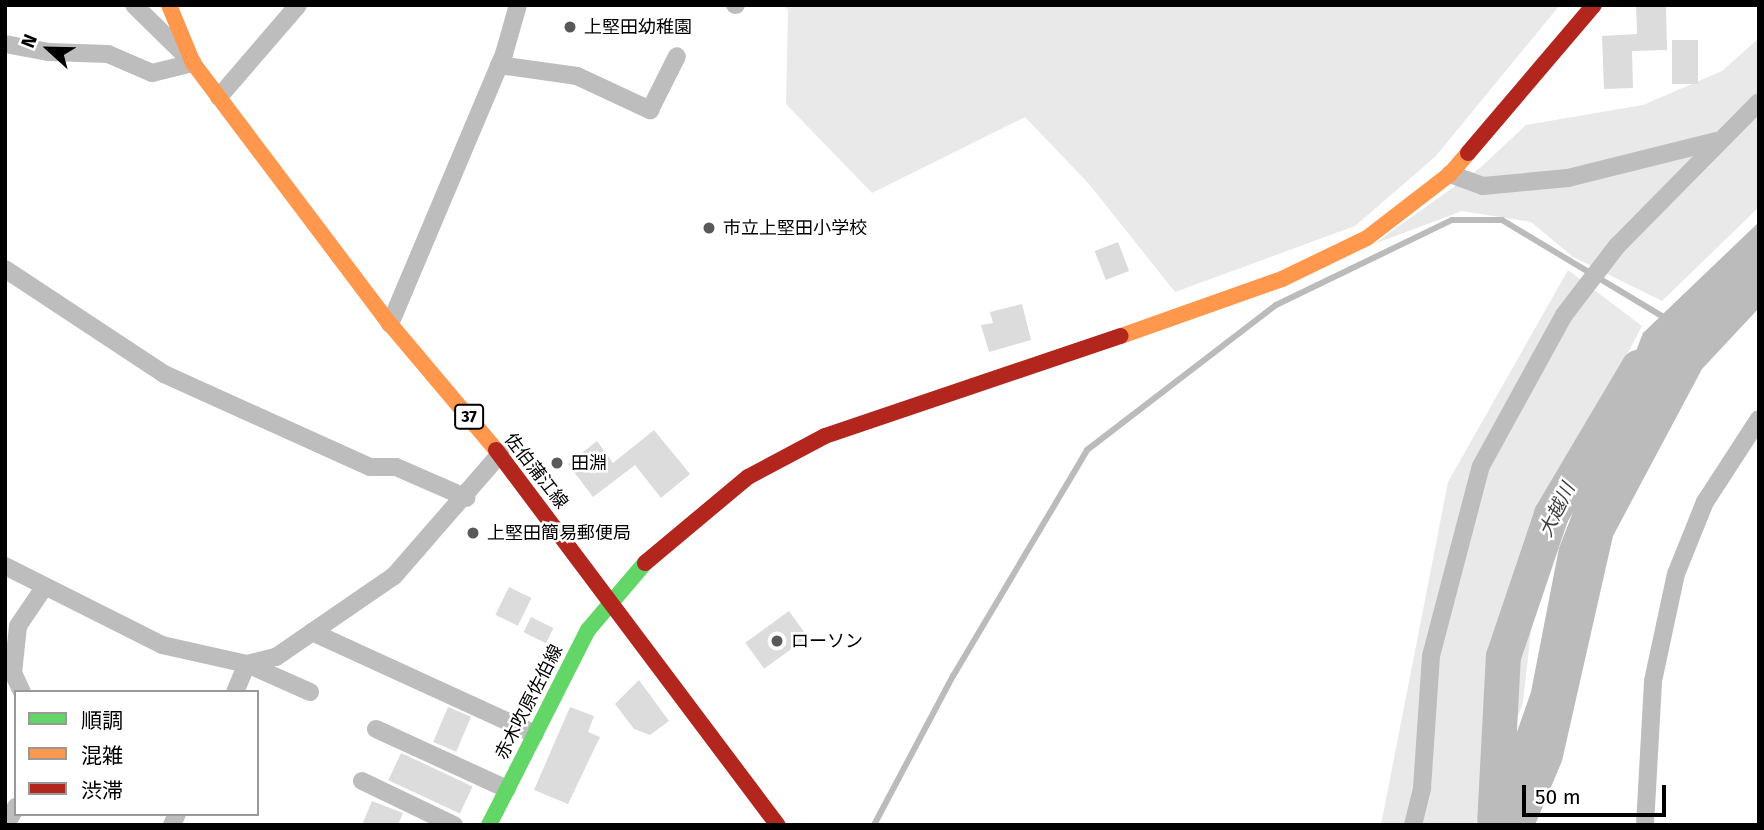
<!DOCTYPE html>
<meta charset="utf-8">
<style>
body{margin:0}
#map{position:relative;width:1764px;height:830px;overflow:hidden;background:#fff;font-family:"Fira Sans","Noto Sans JP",sans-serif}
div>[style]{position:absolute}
.green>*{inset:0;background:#e9e9e9}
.water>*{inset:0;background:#bbb}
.stream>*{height:6px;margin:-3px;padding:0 3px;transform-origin:3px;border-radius:3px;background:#bbb}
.river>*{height:35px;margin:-17.5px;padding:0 17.5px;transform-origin:17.5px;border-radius:17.5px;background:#bbb}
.building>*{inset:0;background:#dcdcdc;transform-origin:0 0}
.street>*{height:18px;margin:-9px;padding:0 9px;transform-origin:9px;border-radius:9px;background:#bdbdbd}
.fast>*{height:16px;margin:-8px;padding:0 8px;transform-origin:8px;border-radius:8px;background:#63d668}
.slow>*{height:16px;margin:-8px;padding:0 8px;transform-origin:8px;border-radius:8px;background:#ff974d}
.jam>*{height:16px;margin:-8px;padding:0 8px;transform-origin:8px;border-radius:8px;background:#b3261e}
.dots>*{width:19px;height:19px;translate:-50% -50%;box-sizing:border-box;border:4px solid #fff;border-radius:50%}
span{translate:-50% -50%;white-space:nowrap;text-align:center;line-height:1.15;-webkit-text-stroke:5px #fff;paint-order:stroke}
.shield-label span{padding:2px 5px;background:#fff;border:2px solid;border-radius:5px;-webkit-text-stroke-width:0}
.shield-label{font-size:16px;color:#000;font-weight:700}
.poi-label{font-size:18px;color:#000}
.left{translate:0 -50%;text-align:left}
.street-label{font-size:18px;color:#000}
.water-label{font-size:19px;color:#3f3f3f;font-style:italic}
.frame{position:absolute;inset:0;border:7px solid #000;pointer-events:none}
.legend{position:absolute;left:14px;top:690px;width:245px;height:126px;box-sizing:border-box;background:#fff;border:2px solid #999;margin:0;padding:9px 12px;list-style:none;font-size:21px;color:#000}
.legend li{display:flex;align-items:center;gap:14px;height:35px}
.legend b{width:35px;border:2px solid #999}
.north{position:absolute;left:14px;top:14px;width:70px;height:70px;-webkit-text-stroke:5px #fff;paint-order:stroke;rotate:292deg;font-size:19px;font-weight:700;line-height:28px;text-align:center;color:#000}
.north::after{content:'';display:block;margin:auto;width:24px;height:32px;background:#000;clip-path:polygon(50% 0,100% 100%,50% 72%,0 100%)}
.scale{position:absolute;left:1522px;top:785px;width:144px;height:32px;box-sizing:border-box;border:4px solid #000;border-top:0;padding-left:9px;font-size:21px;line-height:24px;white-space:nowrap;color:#000;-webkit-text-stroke:5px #fff;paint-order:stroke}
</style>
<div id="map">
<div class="green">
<i style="clip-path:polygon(783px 5px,1560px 5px,1435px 157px,1355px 226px,1175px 292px,1089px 184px,1025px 117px,872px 193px,786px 104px,788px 10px)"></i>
<i style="clip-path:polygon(1759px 38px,1759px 207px,1662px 301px,1573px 257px,1531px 222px,1462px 211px,1374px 244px,1480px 168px,1526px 125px,1643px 105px,1722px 71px)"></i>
<i style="clip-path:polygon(1568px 270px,1642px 326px,1544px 511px,1523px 703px,1475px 825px,1381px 825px,1448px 482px)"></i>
</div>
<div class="water">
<i style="clip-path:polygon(1759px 222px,1759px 308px,1702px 369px,1613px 536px,1562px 761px,1535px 825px,1484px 825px,1531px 692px,1559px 548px,1643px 333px)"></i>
</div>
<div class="stream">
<i style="left:874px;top:825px;width:169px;rotate:-62.1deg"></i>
<i style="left:953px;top:676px;width:263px;rotate:-59.3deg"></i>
<i style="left:1087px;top:450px;width:238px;rotate:-37.5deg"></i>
<i style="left:1276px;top:305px;width:195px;rotate:-25.8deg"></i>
<i style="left:1452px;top:220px;width:50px"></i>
<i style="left:1502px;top:220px;width:192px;rotate:31deg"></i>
</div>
<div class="river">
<i style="left:1494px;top:825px;width:169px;rotate:-87deg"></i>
<i style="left:1503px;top:656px;width:150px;rotate:-71.3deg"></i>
<i style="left:1551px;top:514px;width:171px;rotate:-59.4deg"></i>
</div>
<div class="building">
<i style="clip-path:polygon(1636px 5px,1666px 5px,1667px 50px,1632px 51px,1633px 88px,1604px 89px,1602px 36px,1637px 34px)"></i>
<i style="left:1698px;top:40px;width:44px;height:26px;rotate:90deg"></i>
<i style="left:1118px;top:242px;width:31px;height:25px;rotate:69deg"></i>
<i style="clip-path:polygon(1022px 304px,1031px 340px,989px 352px,981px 325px,993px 323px,990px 312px)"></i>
<i style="clip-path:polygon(654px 430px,690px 474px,661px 498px,635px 465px,593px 497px,568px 464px,597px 441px,613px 463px)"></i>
<i style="left:509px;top:587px;width:25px;height:31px;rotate:26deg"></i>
<i style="left:789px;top:611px;width:32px;height:54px;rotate:54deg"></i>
<i style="left:531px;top:617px;width:25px;height:17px;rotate:26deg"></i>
<i style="clip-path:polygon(639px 680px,669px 721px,650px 735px,634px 729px,615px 704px)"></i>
<i style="left:448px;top:707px;width:25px;height:38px;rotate:23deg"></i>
<i style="clip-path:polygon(570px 707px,594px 716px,588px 732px,600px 737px,568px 804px,534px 790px)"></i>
<i style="left:401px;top:753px;width:79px;height:30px;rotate:25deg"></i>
<i style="clip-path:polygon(372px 801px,403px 813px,398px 825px,362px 825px)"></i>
</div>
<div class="street">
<i style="left:134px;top:5px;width:70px;rotate:44.4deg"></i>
<i style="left:735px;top:5px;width:1px"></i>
<i style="left:5px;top:44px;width:45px;rotate:10.3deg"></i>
<i style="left:49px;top:52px;width:59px;rotate:1.9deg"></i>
<i style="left:108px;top:54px;width:48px;rotate:23.4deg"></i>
<i style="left:152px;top:73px;width:42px;rotate:-13.7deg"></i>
<i style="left:499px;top:65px;width:79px;rotate:8deg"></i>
<i style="left:577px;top:76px;width:81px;rotate:25deg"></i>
<i style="left:650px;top:110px;width:60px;rotate:-63.4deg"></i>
<i style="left:219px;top:97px;width:121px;rotate:-49.3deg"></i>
<i style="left:1450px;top:174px;width:35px;rotate:20deg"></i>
<i style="left:1483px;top:186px;width:85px;rotate:-5.4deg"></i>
<i style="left:1568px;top:178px;width:153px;rotate:-14deg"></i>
<i style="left:5px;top:269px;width:191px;rotate:33.4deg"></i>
<i style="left:164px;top:374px;width:226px;rotate:24.3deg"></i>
<i style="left:370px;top:467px;width:26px"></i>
<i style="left:396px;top:467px;width:77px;rotate:23.6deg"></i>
<i style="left:390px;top:324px;width:293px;rotate:-67.1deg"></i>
<i style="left:504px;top:54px;width:51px;rotate:-74.1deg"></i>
<i style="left:5px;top:566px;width:176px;rotate:26.7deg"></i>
<i style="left:162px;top:645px;width:87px;rotate:12.6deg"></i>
<i style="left:247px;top:664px;width:69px;rotate:24deg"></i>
<i style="left:312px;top:632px;width:245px;rotate:24.6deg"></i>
<i style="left:22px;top:692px;width:21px;rotate:-115deg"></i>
<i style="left:13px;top:673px;width:47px;rotate:-83.9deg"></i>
<i style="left:18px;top:626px;width:45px;rotate:-56deg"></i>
<i style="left:235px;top:692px;width:30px;rotate:-67deg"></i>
<i style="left:247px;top:664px;width:30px;rotate:-14deg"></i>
<i style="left:276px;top:657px;width:143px;rotate:-34.5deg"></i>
<i style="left:394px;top:576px;width:162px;rotate:-49deg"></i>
<i style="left:376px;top:729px;width:144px;rotate:24.6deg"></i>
<i style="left:362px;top:781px;width:102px;rotate:25.6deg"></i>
<i style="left:6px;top:825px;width:21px;rotate:-61deg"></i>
<i style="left:172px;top:825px;width:12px;rotate:-66deg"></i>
<i style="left:1413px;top:825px;width:38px;rotate:-76deg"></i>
<i style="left:1422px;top:788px;width:132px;rotate:-86.1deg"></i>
<i style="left:1431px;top:656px;width:196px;rotate:-75.3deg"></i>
<i style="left:1481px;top:466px;width:172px;rotate:-61.2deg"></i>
<i style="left:1564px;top:315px;width:87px;rotate:-52.5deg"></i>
<i style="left:1617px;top:246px;width:202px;rotate:-45.4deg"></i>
<i style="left:1645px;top:825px;width:144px;rotate:-86.8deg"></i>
<i style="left:1653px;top:681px;width:109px;rotate:-77.9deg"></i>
<i style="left:1676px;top:574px;width:78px;rotate:-68.1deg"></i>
<i style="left:1705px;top:502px;width:99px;rotate:-57deg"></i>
</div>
<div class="fast">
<i style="left:489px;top:825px;width:219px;rotate:-63.1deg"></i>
<i style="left:588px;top:630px;width:88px;rotate:-49.6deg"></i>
</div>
<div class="slow">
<i style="left:169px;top:5px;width:63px;rotate:67.5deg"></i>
<i style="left:193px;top:63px;width:327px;rotate:53deg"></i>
<i style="left:390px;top:324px;width:165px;rotate:49.9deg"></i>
<i style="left:1121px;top:336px;width:171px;rotate:-19.5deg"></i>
<i style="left:1282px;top:279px;width:94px;rotate:-25.8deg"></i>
<i style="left:1367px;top:238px;width:105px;rotate:-37.6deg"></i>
<i style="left:1450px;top:174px;width:28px;rotate:-49deg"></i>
</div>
<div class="jam">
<i style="left:1468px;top:153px;width:194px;rotate:-49.6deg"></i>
<i style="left:496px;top:450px;width:469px;rotate:53.1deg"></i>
<i style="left:645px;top:563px;width:134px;rotate:-39.9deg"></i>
<i style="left:748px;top:477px;width:87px;rotate:-28deg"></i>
<i style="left:825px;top:436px;width:312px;rotate:-18.7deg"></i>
</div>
<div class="dots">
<i style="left:570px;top:27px;background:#595959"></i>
<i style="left:709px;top:228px;background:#595959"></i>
<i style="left:557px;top:463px;background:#595959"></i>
<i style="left:473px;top:533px;background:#595959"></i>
<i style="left:777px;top:641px;background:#595959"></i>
</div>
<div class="shield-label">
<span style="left:469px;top:417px">37</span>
</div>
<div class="poi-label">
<span class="left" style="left:584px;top:27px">上堅田幼稚園</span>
<span class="left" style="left:723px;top:228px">市立上堅田小学校</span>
<span class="left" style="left:571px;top:463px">田淵</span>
<span class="left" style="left:487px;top:533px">上堅田簡易郵便局</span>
<span class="left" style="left:791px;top:641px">ローソン</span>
</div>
<div class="street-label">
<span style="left:536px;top:471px;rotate:52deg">佐伯蒲江線</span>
<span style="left:529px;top:702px;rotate:-63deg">赤木吹原佐伯線</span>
</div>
<div class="water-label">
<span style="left:1557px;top:510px;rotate:-64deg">大越川</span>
</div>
<div class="frame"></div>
<ul class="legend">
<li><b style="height:9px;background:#63d668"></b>順調</li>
<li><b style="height:9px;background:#ff974d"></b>混雑</li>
<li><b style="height:9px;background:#b3261e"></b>渋滞</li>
</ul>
<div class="north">N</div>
<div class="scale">50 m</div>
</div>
